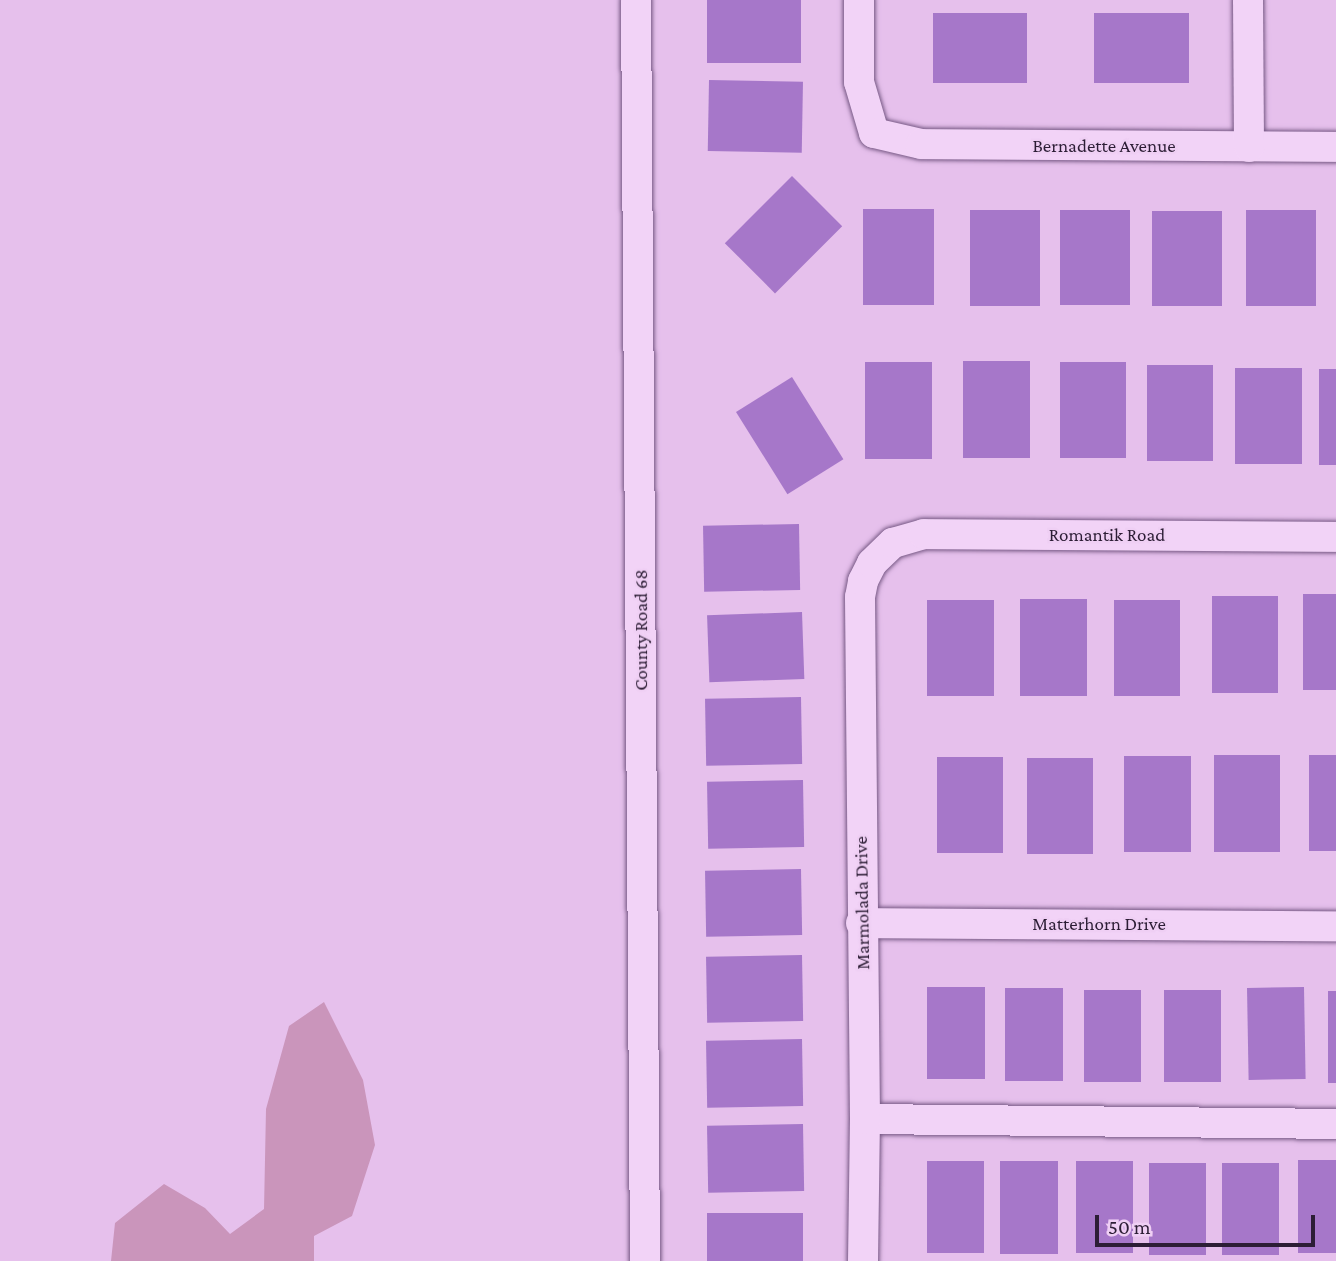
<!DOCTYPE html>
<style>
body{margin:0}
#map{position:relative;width:1336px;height:1261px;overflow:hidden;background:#e6c0ec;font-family:"Crimson Pro",serif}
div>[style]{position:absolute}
.green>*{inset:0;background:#ca95bb}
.building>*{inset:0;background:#a677c9;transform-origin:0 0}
.roads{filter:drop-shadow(0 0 2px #775985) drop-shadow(0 0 2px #775985)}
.minor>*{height:30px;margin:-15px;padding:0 15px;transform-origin:15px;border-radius:15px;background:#f2d3f7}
span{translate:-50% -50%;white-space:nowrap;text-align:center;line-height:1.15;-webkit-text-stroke:5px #efcff4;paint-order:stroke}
.street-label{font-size:19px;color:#2c1d35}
.scale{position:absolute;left:1095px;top:1215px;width:220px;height:32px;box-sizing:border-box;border:4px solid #2c1d35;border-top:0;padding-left:9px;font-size:21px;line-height:24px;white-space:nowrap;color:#2c1d35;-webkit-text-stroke:5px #efcff4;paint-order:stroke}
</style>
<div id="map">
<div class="green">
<i style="clip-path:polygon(324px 1002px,363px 1080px,375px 1145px,352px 1216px,314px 1236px,314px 1261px,111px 1261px,115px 1223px,164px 1184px,205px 1208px,230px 1234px,264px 1209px,266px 1109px,289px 1026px)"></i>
</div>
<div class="building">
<i style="left:707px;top:0;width:94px;height:63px"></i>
<i style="left:933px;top:13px;width:94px;height:70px"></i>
<i style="left:1094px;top:13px;width:95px;height:70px"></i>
<i style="left:709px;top:80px;width:94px;height:71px;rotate:1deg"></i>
<i style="left:792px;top:176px;width:71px;height:95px;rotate:45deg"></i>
<i style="left:863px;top:209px;width:71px;height:96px"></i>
<i style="left:970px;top:210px;width:70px;height:96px"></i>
<i style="left:1060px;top:210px;width:70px;height:95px"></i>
<i style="left:1246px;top:210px;width:70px;height:96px"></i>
<i style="left:1152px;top:211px;width:70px;height:95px"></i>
<i style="left:963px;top:361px;width:67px;height:97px"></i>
<i style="left:932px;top:362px;width:97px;height:67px;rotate:90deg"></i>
<i style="left:1060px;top:362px;width:66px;height:96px"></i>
<i style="left:1147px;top:365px;width:66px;height:96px"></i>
<i style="left:1302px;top:368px;width:96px;height:67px;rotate:90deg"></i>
<i style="left:1319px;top:369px;width:17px;height:96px"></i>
<i style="left:792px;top:377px;width:97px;height:66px;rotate:58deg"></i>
<i style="left:799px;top:524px;width:66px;height:96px;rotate:89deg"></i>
<i style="left:1303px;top:594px;width:33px;height:96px"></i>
<i style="left:1212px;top:596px;width:66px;height:97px"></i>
<i style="left:1020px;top:599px;width:67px;height:97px"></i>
<i style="left:927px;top:600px;width:67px;height:96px"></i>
<i style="left:1114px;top:600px;width:66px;height:96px"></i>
<i style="left:802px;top:612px;width:67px;height:95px;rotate:88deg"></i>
<i style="left:801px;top:697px;width:67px;height:96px;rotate:89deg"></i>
<i style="left:1214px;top:755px;width:66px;height:97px"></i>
<i style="left:1309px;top:755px;width:27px;height:96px"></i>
<i style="left:1124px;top:756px;width:67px;height:96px"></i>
<i style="left:937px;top:757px;width:66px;height:96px"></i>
<i style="left:1027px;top:758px;width:66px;height:96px"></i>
<i style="left:803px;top:780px;width:67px;height:96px;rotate:89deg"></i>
<i style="left:801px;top:869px;width:66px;height:96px;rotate:89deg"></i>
<i style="left:802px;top:955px;width:66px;height:96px;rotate:89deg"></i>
<i style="left:927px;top:987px;width:58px;height:92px"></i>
<i style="left:1304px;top:987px;width:92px;height:57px;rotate:89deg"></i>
<i style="left:1005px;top:988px;width:58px;height:93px"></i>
<i style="left:1084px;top:990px;width:57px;height:92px"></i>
<i style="left:1164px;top:990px;width:57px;height:92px"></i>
<i style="left:1328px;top:991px;width:8px;height:92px"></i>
<i style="left:802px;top:1039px;width:67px;height:96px;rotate:89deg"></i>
<i style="left:803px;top:1124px;width:67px;height:96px;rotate:89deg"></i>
<i style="left:1336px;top:1160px;width:93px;height:38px;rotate:90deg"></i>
<i style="left:927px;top:1161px;width:57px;height:92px"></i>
<i style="left:1058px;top:1161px;width:93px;height:58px;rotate:90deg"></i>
<i style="left:1076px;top:1161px;width:57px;height:92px"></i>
<i style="left:1149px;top:1163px;width:57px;height:92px"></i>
<i style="left:1222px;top:1163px;width:57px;height:92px"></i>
<i style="left:803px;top:1213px;width:48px;height:96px;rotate:90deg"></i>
</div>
<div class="roads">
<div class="minor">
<i style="left:636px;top:0;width:1261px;rotate:89.59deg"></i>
<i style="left:859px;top:0;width:82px;rotate:90deg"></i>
<i style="left:859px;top:82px;width:53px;rotate:73.6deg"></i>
<i style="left:874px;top:133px;width:48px;rotate:13.2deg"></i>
<i style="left:921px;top:144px;width:415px;rotate:0.4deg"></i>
<i style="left:1248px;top:0;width:147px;rotate:89.6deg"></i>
<i style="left:861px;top:923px;width:475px;rotate:0.4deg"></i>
<i style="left:865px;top:1119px;width:471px;rotate:0.6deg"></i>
<i style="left:863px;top:1261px;width:142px;rotate:-89.2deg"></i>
<i style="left:865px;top:1119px;width:522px;rotate:-90.55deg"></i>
<i style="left:860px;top:597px;width:16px;rotate:-79deg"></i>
<i style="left:863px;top:581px;width:20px;rotate:-63deg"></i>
<i style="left:872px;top:563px;width:29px;rotate:-44deg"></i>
<i style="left:893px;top:543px;width:32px;rotate:-16deg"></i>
<i style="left:924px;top:534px;width:412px;rotate:0.4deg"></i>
</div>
</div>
<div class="street-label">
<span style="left:1104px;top:146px">Bernadette Avenue</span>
<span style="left:1107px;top:535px">Romantik Road</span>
<span style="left:641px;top:630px;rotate:-90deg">County Road 68</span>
<span style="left:862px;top:903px;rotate:-91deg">Marmolada Drive</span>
<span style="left:1099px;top:924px">Matterhorn Drive</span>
</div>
<div class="scale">50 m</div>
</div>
